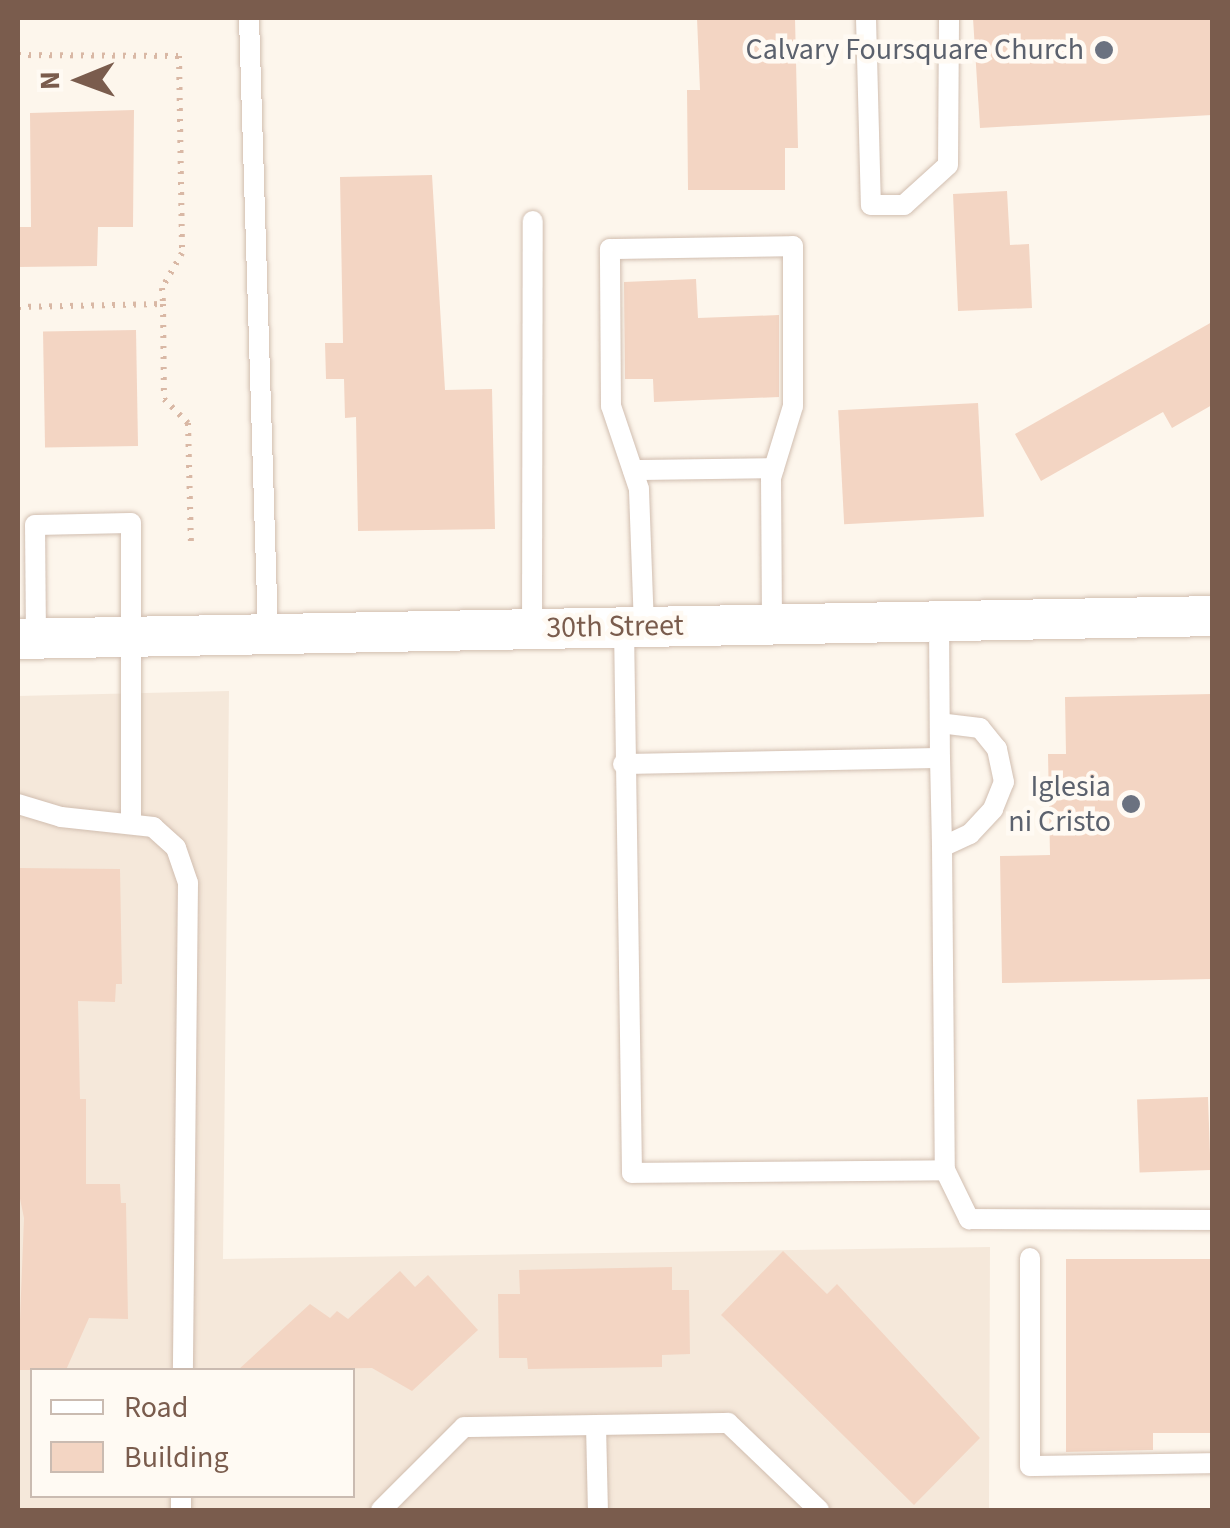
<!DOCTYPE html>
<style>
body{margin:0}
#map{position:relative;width:1230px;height:1528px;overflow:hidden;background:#fdf6ec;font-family:"Source Sans 3",sans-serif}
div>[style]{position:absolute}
.residential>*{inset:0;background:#f5e8da}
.building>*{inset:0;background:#f3d5c3;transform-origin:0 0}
.path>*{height:6px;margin-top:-3px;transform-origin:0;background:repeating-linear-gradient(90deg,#d9b8a5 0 2.5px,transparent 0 10.5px)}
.roads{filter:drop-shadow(0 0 2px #d1beb0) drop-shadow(0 0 2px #d1beb0)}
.lane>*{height:20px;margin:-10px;padding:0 10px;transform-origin:10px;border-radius:10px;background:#fff}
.street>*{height:40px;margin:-20px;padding:0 20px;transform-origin:20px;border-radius:20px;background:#fff}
.dots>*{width:28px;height:28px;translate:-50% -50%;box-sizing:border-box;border:5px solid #fffaf3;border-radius:50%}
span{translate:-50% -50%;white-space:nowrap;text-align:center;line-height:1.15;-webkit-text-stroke:9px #fffaf3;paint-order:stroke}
.worship-label{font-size:30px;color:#5b616d}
.right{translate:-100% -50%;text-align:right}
.street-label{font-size:30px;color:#7a5c4d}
.frame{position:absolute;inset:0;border:20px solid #7a5c4d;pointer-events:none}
.legend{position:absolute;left:30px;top:1368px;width:325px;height:130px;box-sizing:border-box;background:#fffaf3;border:2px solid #cabbb1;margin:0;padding:12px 18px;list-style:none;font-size:30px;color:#7a5c4d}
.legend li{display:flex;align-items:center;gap:20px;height:50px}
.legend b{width:50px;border:2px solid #cabbb1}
.north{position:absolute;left:30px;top:30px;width:100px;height:100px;-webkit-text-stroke:8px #fffaf3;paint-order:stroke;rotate:269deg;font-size:28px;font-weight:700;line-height:40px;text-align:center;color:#7a5c4d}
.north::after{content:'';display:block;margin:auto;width:35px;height:45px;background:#7a5c4d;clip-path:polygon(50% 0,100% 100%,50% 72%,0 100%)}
</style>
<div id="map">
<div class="residential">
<i style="clip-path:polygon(evenodd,229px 691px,223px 1259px,990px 1247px,989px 1510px,18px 1510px,18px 696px,229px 691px,32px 1370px,352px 1370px,352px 1496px,32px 1496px,32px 1370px)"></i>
</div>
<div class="building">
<i style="clip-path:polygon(697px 18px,795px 18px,798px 148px,785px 148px,785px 190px,688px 190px,687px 90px,700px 90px)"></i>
<i style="clip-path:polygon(973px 18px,1212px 18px,1212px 115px,980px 128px)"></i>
<i style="clip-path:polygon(134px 110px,133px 227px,98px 227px,97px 266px,18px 267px,18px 227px,31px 227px,30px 113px)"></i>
<i style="clip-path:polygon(432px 175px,445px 390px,492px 389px,495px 529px,358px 531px,356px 417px,345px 418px,344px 379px,326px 379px,325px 343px,343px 343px,340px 177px)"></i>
<i style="clip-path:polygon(1007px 191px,1010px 245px,1029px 244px,1032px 308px,958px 311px,953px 194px)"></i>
<i style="clip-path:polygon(696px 279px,698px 318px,779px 315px,779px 397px,654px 402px,653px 379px,625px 379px,624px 282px)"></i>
<i style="clip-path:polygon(1212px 322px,1212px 405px,1172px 428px,1163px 412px,1041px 481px,1015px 434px)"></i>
<i style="left:136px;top:330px;width:116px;height:93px;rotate:89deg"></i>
<i style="left:978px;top:403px;width:114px;height:140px;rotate:87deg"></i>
<i style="clip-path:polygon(1212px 694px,1212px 979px,1002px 983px,1000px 856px,1050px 855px,1048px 754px,1066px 754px,1065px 697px)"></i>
<i style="clip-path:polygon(19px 868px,120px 869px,122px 984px,116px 984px,115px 1002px,78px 1001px,80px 1099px,86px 1099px,86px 1184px,120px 1184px,121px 1203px,126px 1203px,128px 1319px,89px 1318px,66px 1370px,18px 1370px,24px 1218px,18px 1189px)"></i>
<i style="left:1208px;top:1097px;width:73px;height:71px;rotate:88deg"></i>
<i style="clip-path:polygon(783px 1251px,827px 1294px,837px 1284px,980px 1438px,914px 1505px,721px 1315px)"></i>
<i style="clip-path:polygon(1066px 1259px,1212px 1259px,1212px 1433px,1153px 1433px,1153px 1450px,1066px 1452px)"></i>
<i style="clip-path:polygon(672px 1267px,672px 1290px,689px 1290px,690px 1354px,662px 1355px,662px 1367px,528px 1369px,527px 1358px,499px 1358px,498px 1294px,520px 1294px,519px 1270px)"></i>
<i style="clip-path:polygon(400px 1271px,415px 1287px,428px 1275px,478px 1330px,412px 1391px,372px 1368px,238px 1370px,310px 1304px,330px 1318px,337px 1311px,348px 1319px)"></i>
</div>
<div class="path">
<i style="left:18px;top:55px;width:161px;rotate:0.4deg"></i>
<i style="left:179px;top:56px;width:197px;rotate:89.1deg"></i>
<i style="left:182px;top:253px;width:40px;rotate:119.7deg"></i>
<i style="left:162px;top:288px;width:16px;rotate:86deg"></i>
<i style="left:18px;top:307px;width:145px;rotate:-1.2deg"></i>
<i style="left:163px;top:304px;width:95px;rotate:89.4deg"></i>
<i style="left:164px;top:399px;width:34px;rotate:45deg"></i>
<i style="left:188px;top:423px;width:121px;rotate:88.6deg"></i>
</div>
<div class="roads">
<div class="lane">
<i style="left:249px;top:18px;width:616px;rotate:88.23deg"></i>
<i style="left:866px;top:18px;width:187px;rotate:88.5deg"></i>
<i style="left:871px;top:205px;width:33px"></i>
<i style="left:904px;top:205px;width:59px;rotate:-42.3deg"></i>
<i style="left:948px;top:165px;width:147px;rotate:-89.6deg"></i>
<i style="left:633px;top:470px;width:141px;rotate:-0.8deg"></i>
<i style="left:939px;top:621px;width:137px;rotate:89.6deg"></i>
<i style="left:940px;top:758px;width:89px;rotate:88.7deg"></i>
<i style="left:942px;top:847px;width:31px;rotate:-25deg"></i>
<i style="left:970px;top:834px;width:34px;rotate:-47deg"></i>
<i style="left:993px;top:809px;width:29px;rotate:-68deg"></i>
<i style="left:1004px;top:782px;width:34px;rotate:-102deg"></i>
<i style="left:997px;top:749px;width:27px;rotate:-129deg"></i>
<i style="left:980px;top:728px;width:40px;rotate:-172.9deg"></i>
<i style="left:624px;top:627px;width:546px;rotate:89.16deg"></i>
<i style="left:632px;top:1173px;width:313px;rotate:-0.5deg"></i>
<i style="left:644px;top:627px;width:138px;rotate:-92.1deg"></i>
<i style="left:639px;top:489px;width:88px;rotate:-108.6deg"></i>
<i style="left:611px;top:406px;width:157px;rotate:-90.4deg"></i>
<i style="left:610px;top:249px;width:183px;rotate:-0.9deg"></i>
<i style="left:793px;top:246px;width:160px;rotate:90deg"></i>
<i style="left:793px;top:406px;width:75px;rotate:107deg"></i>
<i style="left:771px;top:478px;width:146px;rotate:89.6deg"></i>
<i style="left:532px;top:629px;width:408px;rotate:-89.9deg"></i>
<i style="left:36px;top:638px;width:113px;rotate:-90.5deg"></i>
<i style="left:35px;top:525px;width:96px;rotate:-1.2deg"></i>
<i style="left:131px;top:523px;width:301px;rotate:90deg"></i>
<i style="left:623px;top:764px;width:317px;rotate:-1.1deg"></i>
<i style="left:18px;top:804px;width:45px;rotate:16.8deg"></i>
<i style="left:61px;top:817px;width:93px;rotate:6.2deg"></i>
<i style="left:153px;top:827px;width:31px;rotate:42deg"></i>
<i style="left:176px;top:848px;width:37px;rotate:71deg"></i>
<i style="left:188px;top:883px;width:487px;rotate:90.6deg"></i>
<i style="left:942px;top:847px;width:323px;rotate:89.5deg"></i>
<i style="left:945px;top:1170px;width:55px;rotate:63.9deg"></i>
<i style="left:969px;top:1219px;width:243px;rotate:0.2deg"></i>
<i style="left:1030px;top:1258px;width:208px;rotate:90deg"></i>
<i style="left:1030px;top:1466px;width:182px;rotate:-0.9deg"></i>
<i style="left:596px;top:1425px;width:85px;rotate:88.7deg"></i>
<i style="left:181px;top:1510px;width:14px;rotate:-90deg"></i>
<i style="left:381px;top:1510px;width:117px;rotate:-45deg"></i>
<i style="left:464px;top:1427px;width:264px;rotate:-0.9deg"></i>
<i style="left:728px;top:1423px;width:126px;rotate:43.7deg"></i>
</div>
<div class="street">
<i style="left:18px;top:639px;width:1194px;rotate:-1.1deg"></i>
</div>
</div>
<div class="dots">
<i style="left:1104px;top:50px;background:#6b7280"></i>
<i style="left:1131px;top:804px;background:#6b7280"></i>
</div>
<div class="worship-label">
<span class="right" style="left:1084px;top:50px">Calvary Foursquare Church</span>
<span class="right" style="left:1111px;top:804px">Iglesia<br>ni Cristo</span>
</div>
<div class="street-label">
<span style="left:615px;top:627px;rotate:-1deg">30th Street</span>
</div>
<div class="frame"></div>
<ul class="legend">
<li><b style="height:12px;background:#fff"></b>Road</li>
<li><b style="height:28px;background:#f3d5c3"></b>Building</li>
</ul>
<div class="north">N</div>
</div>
